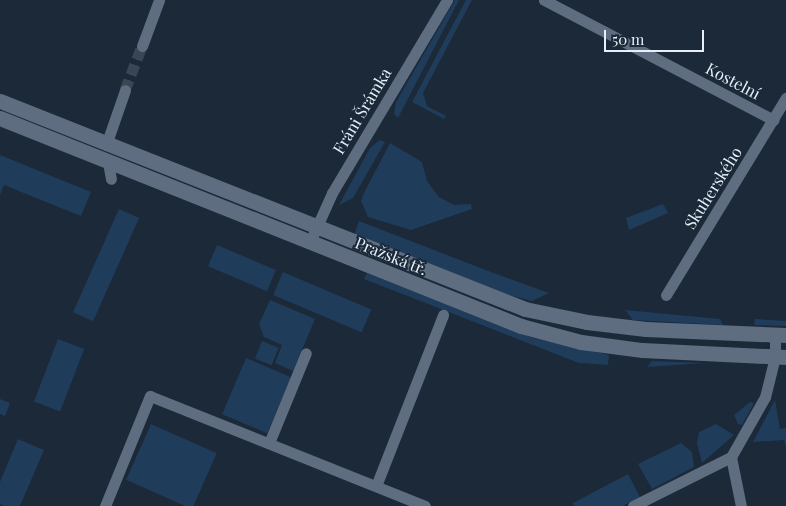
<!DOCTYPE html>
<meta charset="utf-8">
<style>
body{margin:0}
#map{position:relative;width:786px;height:506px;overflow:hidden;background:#1b2938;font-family:"Playfair Display",serif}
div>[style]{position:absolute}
.green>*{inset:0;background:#203c5b;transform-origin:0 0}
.street-tunnel>*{height:11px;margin-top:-5.5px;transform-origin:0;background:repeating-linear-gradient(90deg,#394755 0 11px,transparent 0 16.5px)}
.street>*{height:11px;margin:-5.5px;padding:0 5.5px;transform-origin:5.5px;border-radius:5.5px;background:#5e6d7f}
.secondary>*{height:15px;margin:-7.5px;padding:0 7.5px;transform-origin:7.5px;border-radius:7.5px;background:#5e6d7f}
span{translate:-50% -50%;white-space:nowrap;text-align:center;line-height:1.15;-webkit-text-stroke:4px #1b2938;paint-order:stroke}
.street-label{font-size:16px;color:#e6effa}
.scale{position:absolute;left:604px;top:30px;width:100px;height:22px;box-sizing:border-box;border:2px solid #e6effa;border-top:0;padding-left:6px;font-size:15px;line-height:18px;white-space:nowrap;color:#e6effa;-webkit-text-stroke:4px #1b2938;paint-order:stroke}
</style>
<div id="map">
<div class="green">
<i style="clip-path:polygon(455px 0,459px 0,398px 118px,394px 114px,396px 102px)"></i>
<i style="clip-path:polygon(466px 0,472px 0,423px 93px,427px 106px,446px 116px,444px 119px,412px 102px)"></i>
<i style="clip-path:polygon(380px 140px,385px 142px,353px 198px,339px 205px,370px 148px)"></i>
<i style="clip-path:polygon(390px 143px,422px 162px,427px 181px,439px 197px,454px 205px,471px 204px,472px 209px,411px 230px,368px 217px,361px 201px,363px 195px)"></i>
<i style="clip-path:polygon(0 155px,91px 192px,81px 216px,4px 185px,0 195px)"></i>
<i style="clip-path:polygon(663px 204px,668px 213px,629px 230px,626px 218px)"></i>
<i style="left:119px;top:209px;width:22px;height:113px;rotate:24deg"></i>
<i style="clip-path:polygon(359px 221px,491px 272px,549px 293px,532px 301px,509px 295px,354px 235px)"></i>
<i style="left:217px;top:245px;width:64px;height:23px;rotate:23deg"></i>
<i style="left:283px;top:272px;width:96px;height:25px;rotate:23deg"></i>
<i style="clip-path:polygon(367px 273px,530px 337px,609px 355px,608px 365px,579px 363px,364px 279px)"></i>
<i style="clip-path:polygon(270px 300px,315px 319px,293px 371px,275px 363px,282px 345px,264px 337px,259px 324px)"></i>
<i style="clip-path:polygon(625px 310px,720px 319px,723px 325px,633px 320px)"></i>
<i style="clip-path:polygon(755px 319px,786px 321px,786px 326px,754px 325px)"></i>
<i style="left:58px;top:339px;width:28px;height:67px;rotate:21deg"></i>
<i style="left:262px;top:341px;width:18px;height:19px;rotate:22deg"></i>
<i style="left:246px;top:358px;width:49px;height:61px;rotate:23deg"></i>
<i style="clip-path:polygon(652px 361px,705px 363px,647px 367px)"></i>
<i style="clip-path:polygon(0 399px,10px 403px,5px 416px,0 414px)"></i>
<i style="clip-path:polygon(775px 400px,780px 429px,786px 428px,786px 447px,784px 440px,753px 442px)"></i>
<i style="clip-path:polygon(750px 402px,754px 403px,742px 425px,738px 424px,734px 415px)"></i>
<i style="left:151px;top:424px;width:72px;height:61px;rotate:24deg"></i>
<i style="clip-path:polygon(716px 424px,734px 435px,702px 463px,697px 443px,699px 432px)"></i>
<i style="clip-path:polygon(18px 439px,44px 450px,20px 506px,5px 506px,0 504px,0 482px)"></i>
<i style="clip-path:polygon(681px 443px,692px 452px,694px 467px,652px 489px,638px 464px)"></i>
<i style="clip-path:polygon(628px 474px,640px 497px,623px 506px,574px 506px,573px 503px)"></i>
</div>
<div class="street-tunnel">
<i style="left:125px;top:90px;width:47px;rotate:-68.9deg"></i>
</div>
<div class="street">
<i style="left:544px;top:0;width:259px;rotate:27.6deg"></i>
<i style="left:142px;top:46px;width:49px;rotate:-69.7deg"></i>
<i style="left:106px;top:145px;width:58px;rotate:-70.9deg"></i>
<i style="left:108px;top:162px;width:17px;rotate:80deg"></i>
<i style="left:310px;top:242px;width:54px;rotate:-65.8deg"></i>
<i style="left:332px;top:193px;width:225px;rotate:-59.2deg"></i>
<i style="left:666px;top:295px;width:231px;rotate:-58.7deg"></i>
<i style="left:269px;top:443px;width:97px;rotate:-67.7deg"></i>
<i style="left:731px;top:457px;width:50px;rotate:78.5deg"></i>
<i style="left:376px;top:486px;width:184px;rotate:-68.6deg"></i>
<i style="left:105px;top:506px;width:119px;rotate:-67.8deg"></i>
<i style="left:150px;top:396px;width:296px;rotate:21.8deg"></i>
<i style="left:633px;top:506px;width:110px;rotate:-26.6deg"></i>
<i style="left:731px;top:457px;width:69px;rotate:-60.5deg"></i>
<i style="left:765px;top:397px;width:41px;rotate:-76deg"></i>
<i style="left:775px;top:357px;width:22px;rotate:-90deg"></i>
</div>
<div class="secondary">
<i style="left:0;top:101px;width:565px;rotate:21.61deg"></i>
<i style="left:525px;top:309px;width:63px;rotate:11.8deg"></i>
<i style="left:587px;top:322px;width:59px;rotate:6.8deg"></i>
<i style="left:646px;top:329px;width:140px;rotate:2.5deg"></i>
<i style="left:0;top:118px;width:561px;rotate:21.76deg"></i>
<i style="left:521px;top:326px;width:62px;rotate:14.9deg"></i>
<i style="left:581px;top:342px;width:62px;rotate:7.5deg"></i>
<i style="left:642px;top:350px;width:144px;rotate:2.8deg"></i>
</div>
<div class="street-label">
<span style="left:733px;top:81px;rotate:28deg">Kostelní</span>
<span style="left:362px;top:111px;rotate:-59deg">Fráni Šrámka</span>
<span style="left:713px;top:188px;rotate:-58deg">Skuherského</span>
<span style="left:391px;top:256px;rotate:22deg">Pražská tř.</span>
</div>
<div class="scale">50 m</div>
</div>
